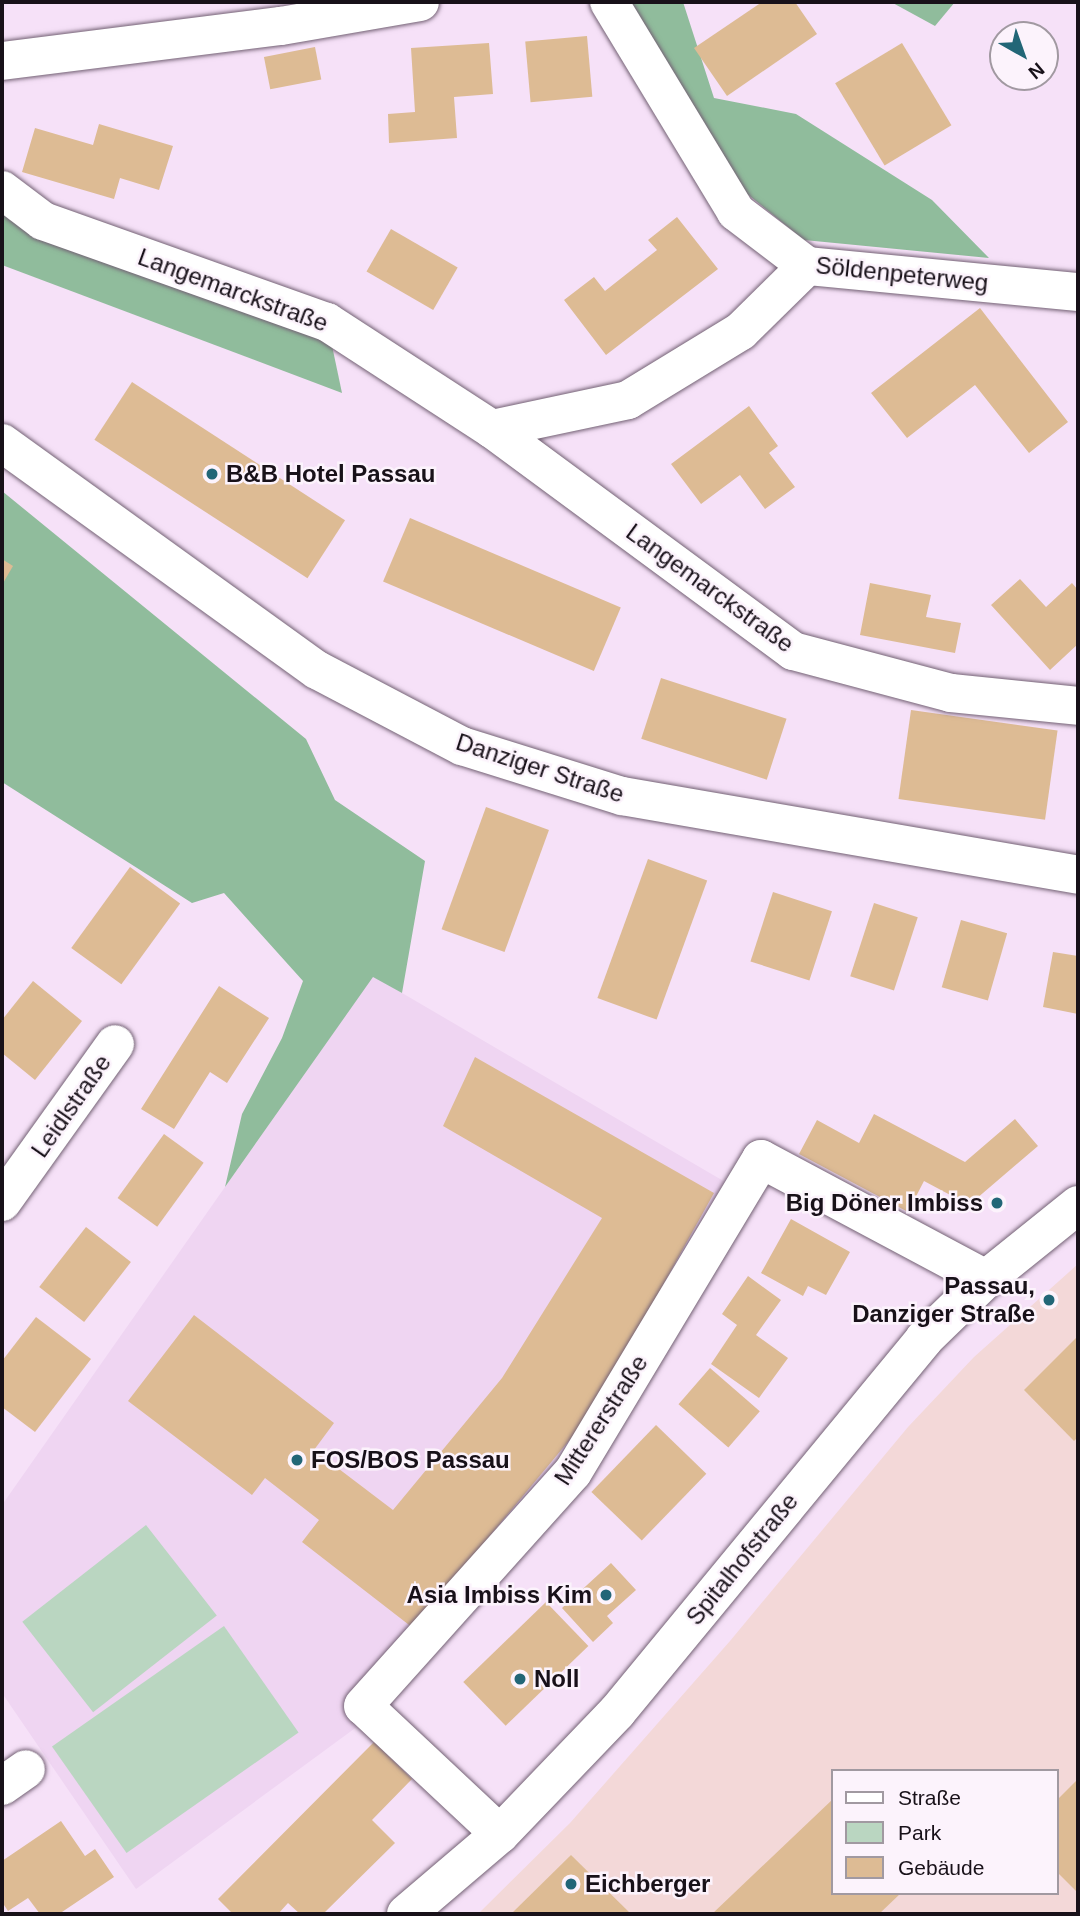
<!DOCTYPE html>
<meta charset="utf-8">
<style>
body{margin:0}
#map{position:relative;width:1080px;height:1916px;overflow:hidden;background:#f6e1f8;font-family:Arial,sans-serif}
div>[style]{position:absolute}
.commercial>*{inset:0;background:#f3d8d8}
.built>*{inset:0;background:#efd5f2}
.green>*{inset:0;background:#bad6c1;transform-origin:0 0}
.forest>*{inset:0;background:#90bc9c}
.building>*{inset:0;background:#ddbb94;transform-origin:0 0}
.roads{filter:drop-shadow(0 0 2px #736174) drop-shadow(0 0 2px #736174)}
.minor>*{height:38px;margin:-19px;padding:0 19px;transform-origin:19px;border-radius:19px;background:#fff}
.dots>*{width:19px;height:19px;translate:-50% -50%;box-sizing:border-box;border:4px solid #fcf3fc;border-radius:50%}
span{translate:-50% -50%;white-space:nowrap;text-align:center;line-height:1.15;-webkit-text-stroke:5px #fcf3fc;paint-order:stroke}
.street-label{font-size:24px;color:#181119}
.poi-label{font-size:24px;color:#181119;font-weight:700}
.left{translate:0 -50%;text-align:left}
.right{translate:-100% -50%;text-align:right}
.frame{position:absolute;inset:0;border:4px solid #181119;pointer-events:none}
.legend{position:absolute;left:831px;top:1769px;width:228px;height:126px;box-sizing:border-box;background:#fcf3fc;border:2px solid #a199a1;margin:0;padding:9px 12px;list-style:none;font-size:21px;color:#181119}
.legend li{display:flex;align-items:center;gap:14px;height:35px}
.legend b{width:35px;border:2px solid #a199a1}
.north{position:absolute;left:989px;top:21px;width:70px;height:70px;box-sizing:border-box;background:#fcf3fc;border:2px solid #a199a1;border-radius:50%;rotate:140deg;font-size:19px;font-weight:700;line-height:28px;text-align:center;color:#181119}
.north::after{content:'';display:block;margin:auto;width:24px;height:32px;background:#267;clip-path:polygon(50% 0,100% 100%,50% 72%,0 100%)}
</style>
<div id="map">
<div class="commercial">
<i style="clip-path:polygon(evenodd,1078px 1264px,1078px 1914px,478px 1914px,570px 1823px,730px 1641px,908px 1427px,974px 1357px,1078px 1264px,833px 1771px,1057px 1771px,1057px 1893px,833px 1893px,833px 1771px)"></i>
</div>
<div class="built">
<i style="clip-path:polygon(373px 976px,732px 1186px,598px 1415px,410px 1638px,344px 1707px,358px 1726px,136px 1889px,2px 1693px,2px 1505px)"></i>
</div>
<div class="green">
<i style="left:146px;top:1525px;width:115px;height:157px;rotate:52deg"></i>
<i style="left:224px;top:1626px;width:130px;height:210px;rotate:55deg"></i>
</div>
<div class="forest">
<i style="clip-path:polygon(621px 2px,683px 2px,714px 98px,796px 114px,932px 200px,989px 258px,804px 240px,741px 189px)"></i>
<i style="clip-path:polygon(891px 2px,955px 2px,935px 26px)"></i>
<i style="clip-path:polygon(2px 190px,327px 322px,342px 393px,2px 265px)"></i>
<i style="clip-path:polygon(2px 491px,306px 739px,335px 800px,425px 861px,402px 993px,373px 977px,225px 1187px,242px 1114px,282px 1038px,303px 981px,224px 893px,192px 903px,2px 782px)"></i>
</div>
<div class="building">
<i style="clip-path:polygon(762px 2px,795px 2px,817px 34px,727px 96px,694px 48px)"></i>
<i style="left:587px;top:36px;width:61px;height:62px;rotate:85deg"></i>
<i style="clip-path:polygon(489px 43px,493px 94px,454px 97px,457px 138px,389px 143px,388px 114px,415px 112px,411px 48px)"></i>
<i style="left:902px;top:43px;width:96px;height:78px;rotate:59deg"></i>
<i style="left:315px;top:47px;width:33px;height:52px;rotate:79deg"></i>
<i style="clip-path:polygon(99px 124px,173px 146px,159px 190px,120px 178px,114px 199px,22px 172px,35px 128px,93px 145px)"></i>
<i style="clip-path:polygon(677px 217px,718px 269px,606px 355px,564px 300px,594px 277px,605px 291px,657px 250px,648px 240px)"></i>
<i style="left:391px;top:229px;width:77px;height:49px;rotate:30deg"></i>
<i style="clip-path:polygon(980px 308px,1068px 422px,1029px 453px,975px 385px,907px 438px,871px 393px)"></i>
<i style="left:132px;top:382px;width:254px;height:69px;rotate:33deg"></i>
<i style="clip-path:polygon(749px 406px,778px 446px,769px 453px,795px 487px,765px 509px,740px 475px,701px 504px,671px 464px)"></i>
<i style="left:410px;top:518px;width:229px;height:69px;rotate:23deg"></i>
<i style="clip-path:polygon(2px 559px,13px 566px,2px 585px)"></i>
<i style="clip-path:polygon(1020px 579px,1046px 607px,1072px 583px,1078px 590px,1078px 644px,1050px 670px,991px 605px)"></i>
<i style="clip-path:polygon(870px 583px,931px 595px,926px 617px,961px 623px,955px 653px,860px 635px)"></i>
<i style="left:661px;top:678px;width:132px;height:64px;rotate:18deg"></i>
<i style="left:911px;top:710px;width:148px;height:90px;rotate:8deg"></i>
<i style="left:486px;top:807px;width:67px;height:130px;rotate:20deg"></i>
<i style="left:648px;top:859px;width:63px;height:148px;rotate:20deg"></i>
<i style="left:130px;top:867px;width:62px;height:100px;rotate:36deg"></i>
<i style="left:773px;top:892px;width:62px;height:73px;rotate:18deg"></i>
<i style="left:874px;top:903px;width:46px;height:77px;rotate:18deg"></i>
<i style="left:961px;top:920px;width:48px;height:70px;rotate:16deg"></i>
<i style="clip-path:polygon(1053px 952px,1078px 956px,1078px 1014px,1043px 1007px)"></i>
<i style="clip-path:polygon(33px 981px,82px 1021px,35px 1080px,2px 1053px,2px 1020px)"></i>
<i style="clip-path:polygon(219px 986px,269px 1018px,227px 1083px,210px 1072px,174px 1129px,141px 1109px)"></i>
<i style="clip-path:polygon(475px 1057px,714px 1193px,592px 1413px,413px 1628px,302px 1542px,319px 1520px,265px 1478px,252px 1495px,128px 1401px,194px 1315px,334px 1423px,314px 1450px,393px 1510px,502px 1378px,602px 1218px,443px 1126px)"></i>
<i style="clip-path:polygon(874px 1114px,965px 1162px,1015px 1119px,1038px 1146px,969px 1205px,924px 1181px,908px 1212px,799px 1154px,817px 1120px,859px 1143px)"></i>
<i style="left:164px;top:1134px;width:49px;height:79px;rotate:36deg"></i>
<i style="clip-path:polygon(791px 1219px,850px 1252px,826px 1295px,808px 1286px,803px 1296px,761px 1273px)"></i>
<i style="left:86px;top:1227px;width:57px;height:76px;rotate:38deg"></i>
<i style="clip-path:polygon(748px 1276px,781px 1300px,756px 1335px,788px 1358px,759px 1398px,711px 1364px,737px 1325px,722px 1314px)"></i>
<i style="clip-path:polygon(36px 1317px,91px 1359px,35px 1432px,2px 1407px,2px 1361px)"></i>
<i style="clip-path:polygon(1078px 1336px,1078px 1437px,1074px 1441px,1024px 1390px)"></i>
<i style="left:710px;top:1368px;width:66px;height:48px;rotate:41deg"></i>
<i style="left:656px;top:1425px;width:70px;height:93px;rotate:44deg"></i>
<i style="clip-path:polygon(611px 1563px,636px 1590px,607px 1616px,613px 1623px,593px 1642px,562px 1608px)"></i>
<i style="left:546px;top:1602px;width:61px;height:115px;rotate:46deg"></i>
<i style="clip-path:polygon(374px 1742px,412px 1779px,372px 1820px,395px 1843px,323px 1914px,300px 1914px,288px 1903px,278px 1914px,233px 1914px,218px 1899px)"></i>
<i style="clip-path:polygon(1078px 1779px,1078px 1893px,1057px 1872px,1057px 1800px)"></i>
<i style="clip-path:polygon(833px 1799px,833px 1893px,901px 1893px,879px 1914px,712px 1914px)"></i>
<i style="clip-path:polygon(61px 1821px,85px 1856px,95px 1849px,114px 1877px,59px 1914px,40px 1914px,28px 1898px,8px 1911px,2px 1902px,2px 1861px)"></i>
<i style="clip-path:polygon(571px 1855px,631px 1914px,511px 1914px)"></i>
</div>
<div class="roads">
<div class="minor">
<i style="left:609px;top:2px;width:245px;rotate:58.8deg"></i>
<i style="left:736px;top:212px;width:89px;rotate:37.3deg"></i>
<i style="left:807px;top:266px;width:272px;rotate:5.5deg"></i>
<i style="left:2px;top:61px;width:281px;rotate:-7.2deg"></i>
<i style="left:281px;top:26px;width:141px;rotate:-9.8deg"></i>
<i style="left:2px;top:190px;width:51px;rotate:37.1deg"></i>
<i style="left:43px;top:221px;width:301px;rotate:19.6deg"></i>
<i style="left:327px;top:322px;width:197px;rotate:33deg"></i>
<i style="left:492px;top:429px;width:374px;rotate:36.4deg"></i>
<i style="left:793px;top:651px;width:163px;rotate:14.9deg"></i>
<i style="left:951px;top:693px;width:128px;rotate:5.8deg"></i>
<i style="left:492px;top:429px;width:139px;rotate:-12deg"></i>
<i style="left:628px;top:400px;width:132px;rotate:-31.4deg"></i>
<i style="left:741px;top:331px;width:93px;rotate:-44.6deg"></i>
<i style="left:2px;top:443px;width:388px;rotate:35.8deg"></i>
<i style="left:317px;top:670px;width:164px;rotate:27.7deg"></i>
<i style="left:462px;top:746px;width:168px;rotate:17.4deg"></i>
<i style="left:622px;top:796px;width:463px;rotate:9.8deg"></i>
<i style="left:2px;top:1202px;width:194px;rotate:-54.4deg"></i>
<i style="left:2px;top:1786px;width:29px;rotate:-35deg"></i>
<i style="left:500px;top:1834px;width:187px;rotate:-136.9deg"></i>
<i style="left:363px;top:1706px;width:314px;rotate:-48.1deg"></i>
<i style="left:573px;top:1472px;width:365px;rotate:-59deg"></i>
<i style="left:761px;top:1159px;width:255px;rotate:28.1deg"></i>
<i style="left:406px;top:1914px;width:123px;rotate:-40.4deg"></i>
<i style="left:500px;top:1834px;width:169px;rotate:-46.2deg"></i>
<i style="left:617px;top:1712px;width:483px;rotate:-50.5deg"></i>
<i style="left:924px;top:1339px;width:86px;rotate:-44.1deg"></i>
<i style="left:986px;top:1279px;width:118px;rotate:-38.8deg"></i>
</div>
</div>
<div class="dots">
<i style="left:212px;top:474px;background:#267"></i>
<i style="left:997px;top:1203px;background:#267"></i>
<i style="left:1049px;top:1300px;background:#267"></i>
<i style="left:297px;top:1460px;background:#267"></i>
<i style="left:606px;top:1595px;background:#267"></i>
<i style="left:520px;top:1679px;background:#267"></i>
<i style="left:571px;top:1884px;background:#267"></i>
</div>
<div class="street-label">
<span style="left:902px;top:274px;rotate:6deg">Söldenpeterweg</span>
<span style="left:233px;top:290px;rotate:20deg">Langemarckstraße</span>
<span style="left:710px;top:588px;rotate:36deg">Langemarckstraße</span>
<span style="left:540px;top:768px;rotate:18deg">Danziger Straße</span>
<span style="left:71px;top:1106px;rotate:-55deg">Leidlstraße</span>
<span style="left:601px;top:1420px;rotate:-57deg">Mittererstraße</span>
<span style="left:742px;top:1559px;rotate:-51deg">Spitalhofstraße</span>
</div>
<div class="poi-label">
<span class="left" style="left:226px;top:474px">B&amp;B Hotel Passau</span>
<span class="right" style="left:983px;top:1203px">Big Döner Imbiss</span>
<span class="right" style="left:1035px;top:1300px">Passau,<br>Danziger Straße</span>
<span class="left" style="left:311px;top:1460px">FOS/BOS Passau</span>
<span class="right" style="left:592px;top:1595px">Asia Imbiss Kim</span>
<span class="left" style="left:534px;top:1679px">Noll</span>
<span class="left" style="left:585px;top:1884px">Eichberger</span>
</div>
<div class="frame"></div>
<ul class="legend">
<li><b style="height:9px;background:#fff"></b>Straße</li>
<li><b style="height:19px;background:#bad6c1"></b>Park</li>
<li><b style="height:19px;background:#ddbb94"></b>Gebäude</li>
</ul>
<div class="north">N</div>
</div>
